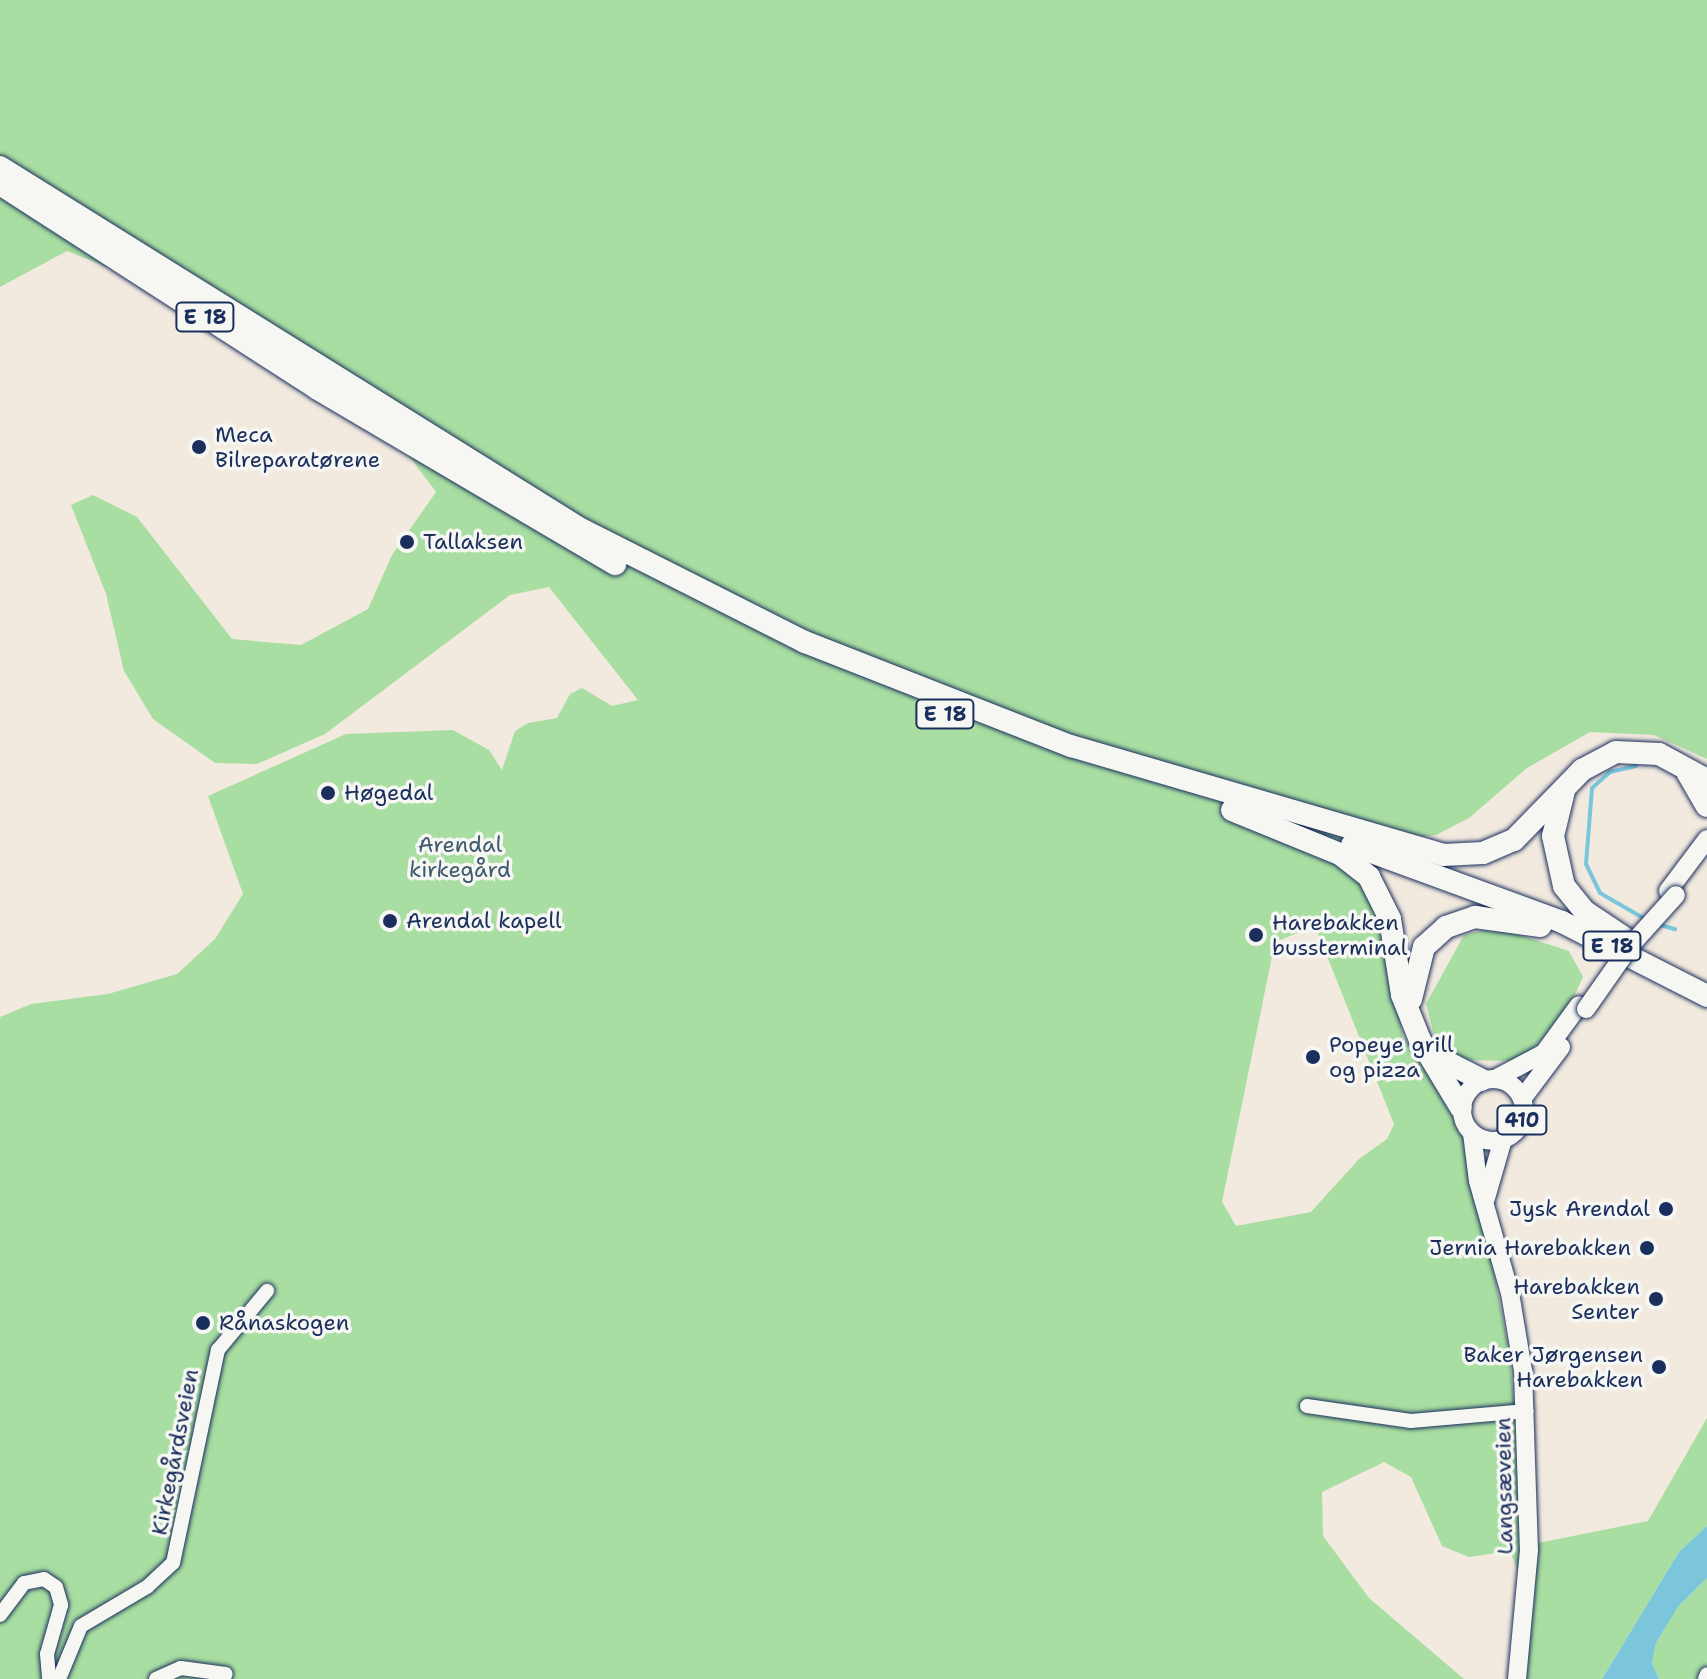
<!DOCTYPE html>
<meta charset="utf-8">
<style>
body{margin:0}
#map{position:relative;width:1707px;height:1679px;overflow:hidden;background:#f2eadf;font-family:"Shantell Sans",sans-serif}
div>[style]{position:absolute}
.green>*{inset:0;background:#a8dea1}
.water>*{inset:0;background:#7cc6db}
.stream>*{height:4px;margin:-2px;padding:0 2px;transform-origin:2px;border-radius:2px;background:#7cc6db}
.roads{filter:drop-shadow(0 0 2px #1b2f5e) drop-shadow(0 0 2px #1b2f5e)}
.minor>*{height:14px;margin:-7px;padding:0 7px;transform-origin:7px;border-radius:7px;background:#f6f6f2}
.major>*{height:18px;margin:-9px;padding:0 9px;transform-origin:9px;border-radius:9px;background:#f6f6f2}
.major>.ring{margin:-9px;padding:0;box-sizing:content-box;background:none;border:18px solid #f6f6f2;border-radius:50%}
.highway>*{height:22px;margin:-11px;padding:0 11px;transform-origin:11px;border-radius:11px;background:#f6f6f2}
.bridges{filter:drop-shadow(0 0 2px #1b2f5e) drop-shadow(0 0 2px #1b2f5e)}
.major-bridge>*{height:18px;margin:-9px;padding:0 9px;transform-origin:9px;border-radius:9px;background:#f6f6f2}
.dots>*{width:22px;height:22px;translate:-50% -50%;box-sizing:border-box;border:4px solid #f6f6f2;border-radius:50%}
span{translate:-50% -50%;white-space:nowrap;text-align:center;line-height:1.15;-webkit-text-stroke:7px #f6f6f2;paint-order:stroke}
.shield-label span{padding:2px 6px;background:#f6f6f2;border:2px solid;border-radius:6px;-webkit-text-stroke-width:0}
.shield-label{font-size:20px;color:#1b2f5e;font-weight:700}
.poi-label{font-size:22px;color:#1b2f5e}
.left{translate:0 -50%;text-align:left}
.right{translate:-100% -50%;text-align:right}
.park-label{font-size:22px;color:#3e5b6f}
.street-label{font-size:22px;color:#1b2f5e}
</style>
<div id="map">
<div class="green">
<i style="clip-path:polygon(evenodd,0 0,1707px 0,1707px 759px,1654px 735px,1590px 732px,1527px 768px,1469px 818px,1436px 835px,1361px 845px,1382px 913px,1403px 1037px,1442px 1089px,1470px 1147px,1509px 1351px,1528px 1545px,1648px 1521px,1707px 1418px,1707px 1526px,1679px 1552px,1602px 1679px,1519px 1679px,1523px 1583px,1510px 1551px,1469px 1557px,1442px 1546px,1411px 1477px,1384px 1462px,1322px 1492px,1323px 1536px,1369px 1598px,1464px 1679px,0 1679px,0 1017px,31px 1004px,108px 994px,177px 974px,215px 939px,243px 894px,208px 796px,346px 734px,453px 730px,489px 750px,502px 770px,515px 731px,528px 723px,557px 718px,570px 694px,582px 688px,612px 706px,638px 700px,549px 587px,510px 595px,325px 734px,257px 764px,215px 763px,153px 719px,124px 671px,106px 594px,71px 505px,93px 495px,137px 517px,232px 639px,301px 645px,368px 609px,392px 555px,436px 492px,397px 440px,137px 279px,67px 251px,0 287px,0 0,1315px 926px,1394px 1124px,1387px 1139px,1359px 1159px,1311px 1212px,1236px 1226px,1222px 1202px,1275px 942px,1315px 926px)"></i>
<i style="clip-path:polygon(1495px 927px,1569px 951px,1583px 977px,1566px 1014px,1521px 1061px,1458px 1060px,1434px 1035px,1426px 1004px,1464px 935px)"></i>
<i style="clip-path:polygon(1707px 1578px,1707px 1679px,1659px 1679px,1652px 1663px,1656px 1643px,1678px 1607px)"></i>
</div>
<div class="water">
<i style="clip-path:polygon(1707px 1526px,1707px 1578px,1678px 1607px,1656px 1643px,1652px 1663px,1659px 1679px,1602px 1679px,1679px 1552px)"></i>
</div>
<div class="stream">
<i style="left:1636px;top:766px;width:27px;rotate:167deg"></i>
<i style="left:1610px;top:772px;width:24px;rotate:138deg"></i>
<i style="left:1592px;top:788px;width:76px;rotate:94.5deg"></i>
<i style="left:1586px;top:864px;width:32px;rotate:64deg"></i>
<i style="left:1600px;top:893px;width:52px;rotate:30deg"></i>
<i style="left:1657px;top:924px;width:19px;rotate:16deg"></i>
</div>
<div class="roads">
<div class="minor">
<i style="left:1307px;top:1406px;width:105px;rotate:8.2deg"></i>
<i style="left:1411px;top:1421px;width:116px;rotate:-4.9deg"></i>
<i style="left:0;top:1615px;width:40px;rotate:-53deg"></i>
<i style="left:24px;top:1583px;width:20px;rotate:-11deg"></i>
<i style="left:44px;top:1579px;width:14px;rotate:34deg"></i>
<i style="left:56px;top:1587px;width:19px;rotate:74deg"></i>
<i style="left:61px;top:1605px;width:51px;rotate:105.9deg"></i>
<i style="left:47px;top:1654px;width:25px;rotate:85deg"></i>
<i style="left:59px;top:1679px;width:57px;rotate:-67.5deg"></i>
<i style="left:81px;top:1626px;width:77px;rotate:-30.6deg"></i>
<i style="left:147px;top:1587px;width:35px;rotate:-43deg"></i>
<i style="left:173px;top:1563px;width:218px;rotate:-78.1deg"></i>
<i style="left:218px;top:1350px;width:77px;rotate:-50.3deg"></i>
<i style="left:156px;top:1679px;width:27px;rotate:-24deg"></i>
<i style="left:181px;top:1668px;width:45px;rotate:7.6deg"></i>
<i style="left:1705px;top:1679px;width:5px;rotate:-68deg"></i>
</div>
<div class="major">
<i style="left:1668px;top:891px;width:65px;rotate:-53.1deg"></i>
<i style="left:1497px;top:1078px;width:53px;rotate:-28deg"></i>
<i style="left:1544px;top:1053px;width:59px;rotate:-53.9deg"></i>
<i class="ring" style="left:1462px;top:1079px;width:44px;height:44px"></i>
<i style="left:1522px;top:1099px;width:65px;rotate:-53.1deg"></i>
<i style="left:1472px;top:1133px;width:48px;rotate:82.9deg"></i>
<i style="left:1478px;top:1181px;width:116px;rotate:74.1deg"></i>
<i style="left:1510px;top:1293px;width:79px;rotate:80.5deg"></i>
<i style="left:1523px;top:1371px;width:179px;rotate:88.1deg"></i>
<i style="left:1529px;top:1550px;width:130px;rotate:95.3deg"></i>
<i style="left:1486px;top:1198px;width:61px;rotate:-73.9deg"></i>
</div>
<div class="highway">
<i style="left:0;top:167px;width:682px;rotate:31.94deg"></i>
<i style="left:579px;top:528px;width:253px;rotate:26.8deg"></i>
<i style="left:805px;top:642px;width:286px;rotate:21.4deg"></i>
<i style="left:1071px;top:746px;width:388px;rotate:16.3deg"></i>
<i style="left:1443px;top:855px;width:40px;rotate:-2.9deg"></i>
<i style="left:1483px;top:853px;width:34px;rotate:-23deg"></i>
<i style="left:1514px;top:840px;width:98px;rotate:-45.8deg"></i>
<i style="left:1582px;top:770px;width:38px;rotate:-28deg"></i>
<i style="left:1616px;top:752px;width:43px;rotate:2.7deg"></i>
<i style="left:1659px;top:754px;width:55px;rotate:28.4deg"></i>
<i style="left:0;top:184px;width:378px;rotate:32.8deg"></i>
<i style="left:318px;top:389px;width:345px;rotate:30.5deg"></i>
<i style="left:1687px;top:772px;width:39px;rotate:60deg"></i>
<i style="left:1564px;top:791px;width:46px;rotate:103.7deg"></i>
<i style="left:1553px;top:836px;width:51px;rotate:77.6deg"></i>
<i style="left:1564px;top:886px;width:32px;rotate:51deg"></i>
<i style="left:1584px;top:911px;width:50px;rotate:33.7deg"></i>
<i style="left:1232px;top:810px;width:117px;rotate:22.2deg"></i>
<i style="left:1340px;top:854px;width:37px;rotate:38deg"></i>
<i style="left:1369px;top:877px;width:47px;rotate:63.4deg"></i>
<i style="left:1390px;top:919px;width:77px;rotate:81deg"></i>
<i style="left:1402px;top:995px;width:48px;rotate:68.2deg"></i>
<i style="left:1420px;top:1040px;width:79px;rotate:58.9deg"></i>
<i style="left:1352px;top:845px;width:224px;rotate:20.1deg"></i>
<i style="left:1562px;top:922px;width:163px;rotate:27deg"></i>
<i style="left:1411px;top:999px;width:54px;rotate:-76deg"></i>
<i style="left:1424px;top:947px;width:30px;rotate:-42deg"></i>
<i style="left:1446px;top:927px;width:31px;rotate:-19deg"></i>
<i style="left:1475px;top:917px;width:66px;rotate:7.9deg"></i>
<i style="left:1429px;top:1053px;width:59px;rotate:27deg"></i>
</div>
</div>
<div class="bridges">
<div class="major-bridge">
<i style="left:1586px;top:1009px;width:78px;rotate:-54.9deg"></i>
<i style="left:1631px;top:945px;width:67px;rotate:-48deg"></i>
</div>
</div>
<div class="dots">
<i style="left:199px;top:447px;background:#1b2f5e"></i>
<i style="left:407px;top:542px;background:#1b2f5e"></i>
<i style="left:328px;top:793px;background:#1b2f5e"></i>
<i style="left:390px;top:921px;background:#1b2f5e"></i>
<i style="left:1256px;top:935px;background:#1b2f5e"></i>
<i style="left:1313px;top:1057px;background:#1b2f5e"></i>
<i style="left:1666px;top:1209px;background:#1b2f5e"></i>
<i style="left:1647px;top:1248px;background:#1b2f5e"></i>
<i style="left:1656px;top:1299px;background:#1b2f5e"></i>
<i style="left:203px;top:1323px;background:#1b2f5e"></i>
<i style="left:1659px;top:1367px;background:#1b2f5e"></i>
</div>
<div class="shield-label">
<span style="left:205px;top:317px">E 18</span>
<span style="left:945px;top:714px">E 18</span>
<span style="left:1612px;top:946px">E 18</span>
<span style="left:1522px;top:1120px">410</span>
</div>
<div class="poi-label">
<span class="left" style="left:215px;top:447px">Meca<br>Bilreparatørene</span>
<span class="left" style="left:423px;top:542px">Tallaksen</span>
<span class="left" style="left:344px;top:793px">Høgedal</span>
<span class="left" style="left:406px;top:921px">Arendal kapell</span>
<span class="left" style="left:1272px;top:935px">Harebakken<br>bussterminal</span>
<span class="left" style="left:1329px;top:1057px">Popeye grill<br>og pizza</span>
<span class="right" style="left:1650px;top:1209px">Jysk Arendal</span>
<span class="right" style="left:1631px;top:1248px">Jernia Harebakken</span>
<span class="right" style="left:1640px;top:1299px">Harebakken<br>Senter</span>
<span class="left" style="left:219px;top:1323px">Rånaskogen</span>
<span class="right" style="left:1643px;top:1367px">Baker Jørgensen<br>Harebakken</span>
</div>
<div class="park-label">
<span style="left:460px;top:857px">Arendal<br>kirkegård</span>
</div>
<div class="street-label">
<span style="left:175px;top:1452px;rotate:-79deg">Kirkegårdsveien</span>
<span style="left:1504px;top:1486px;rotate:-91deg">Langsæveien</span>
</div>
</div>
